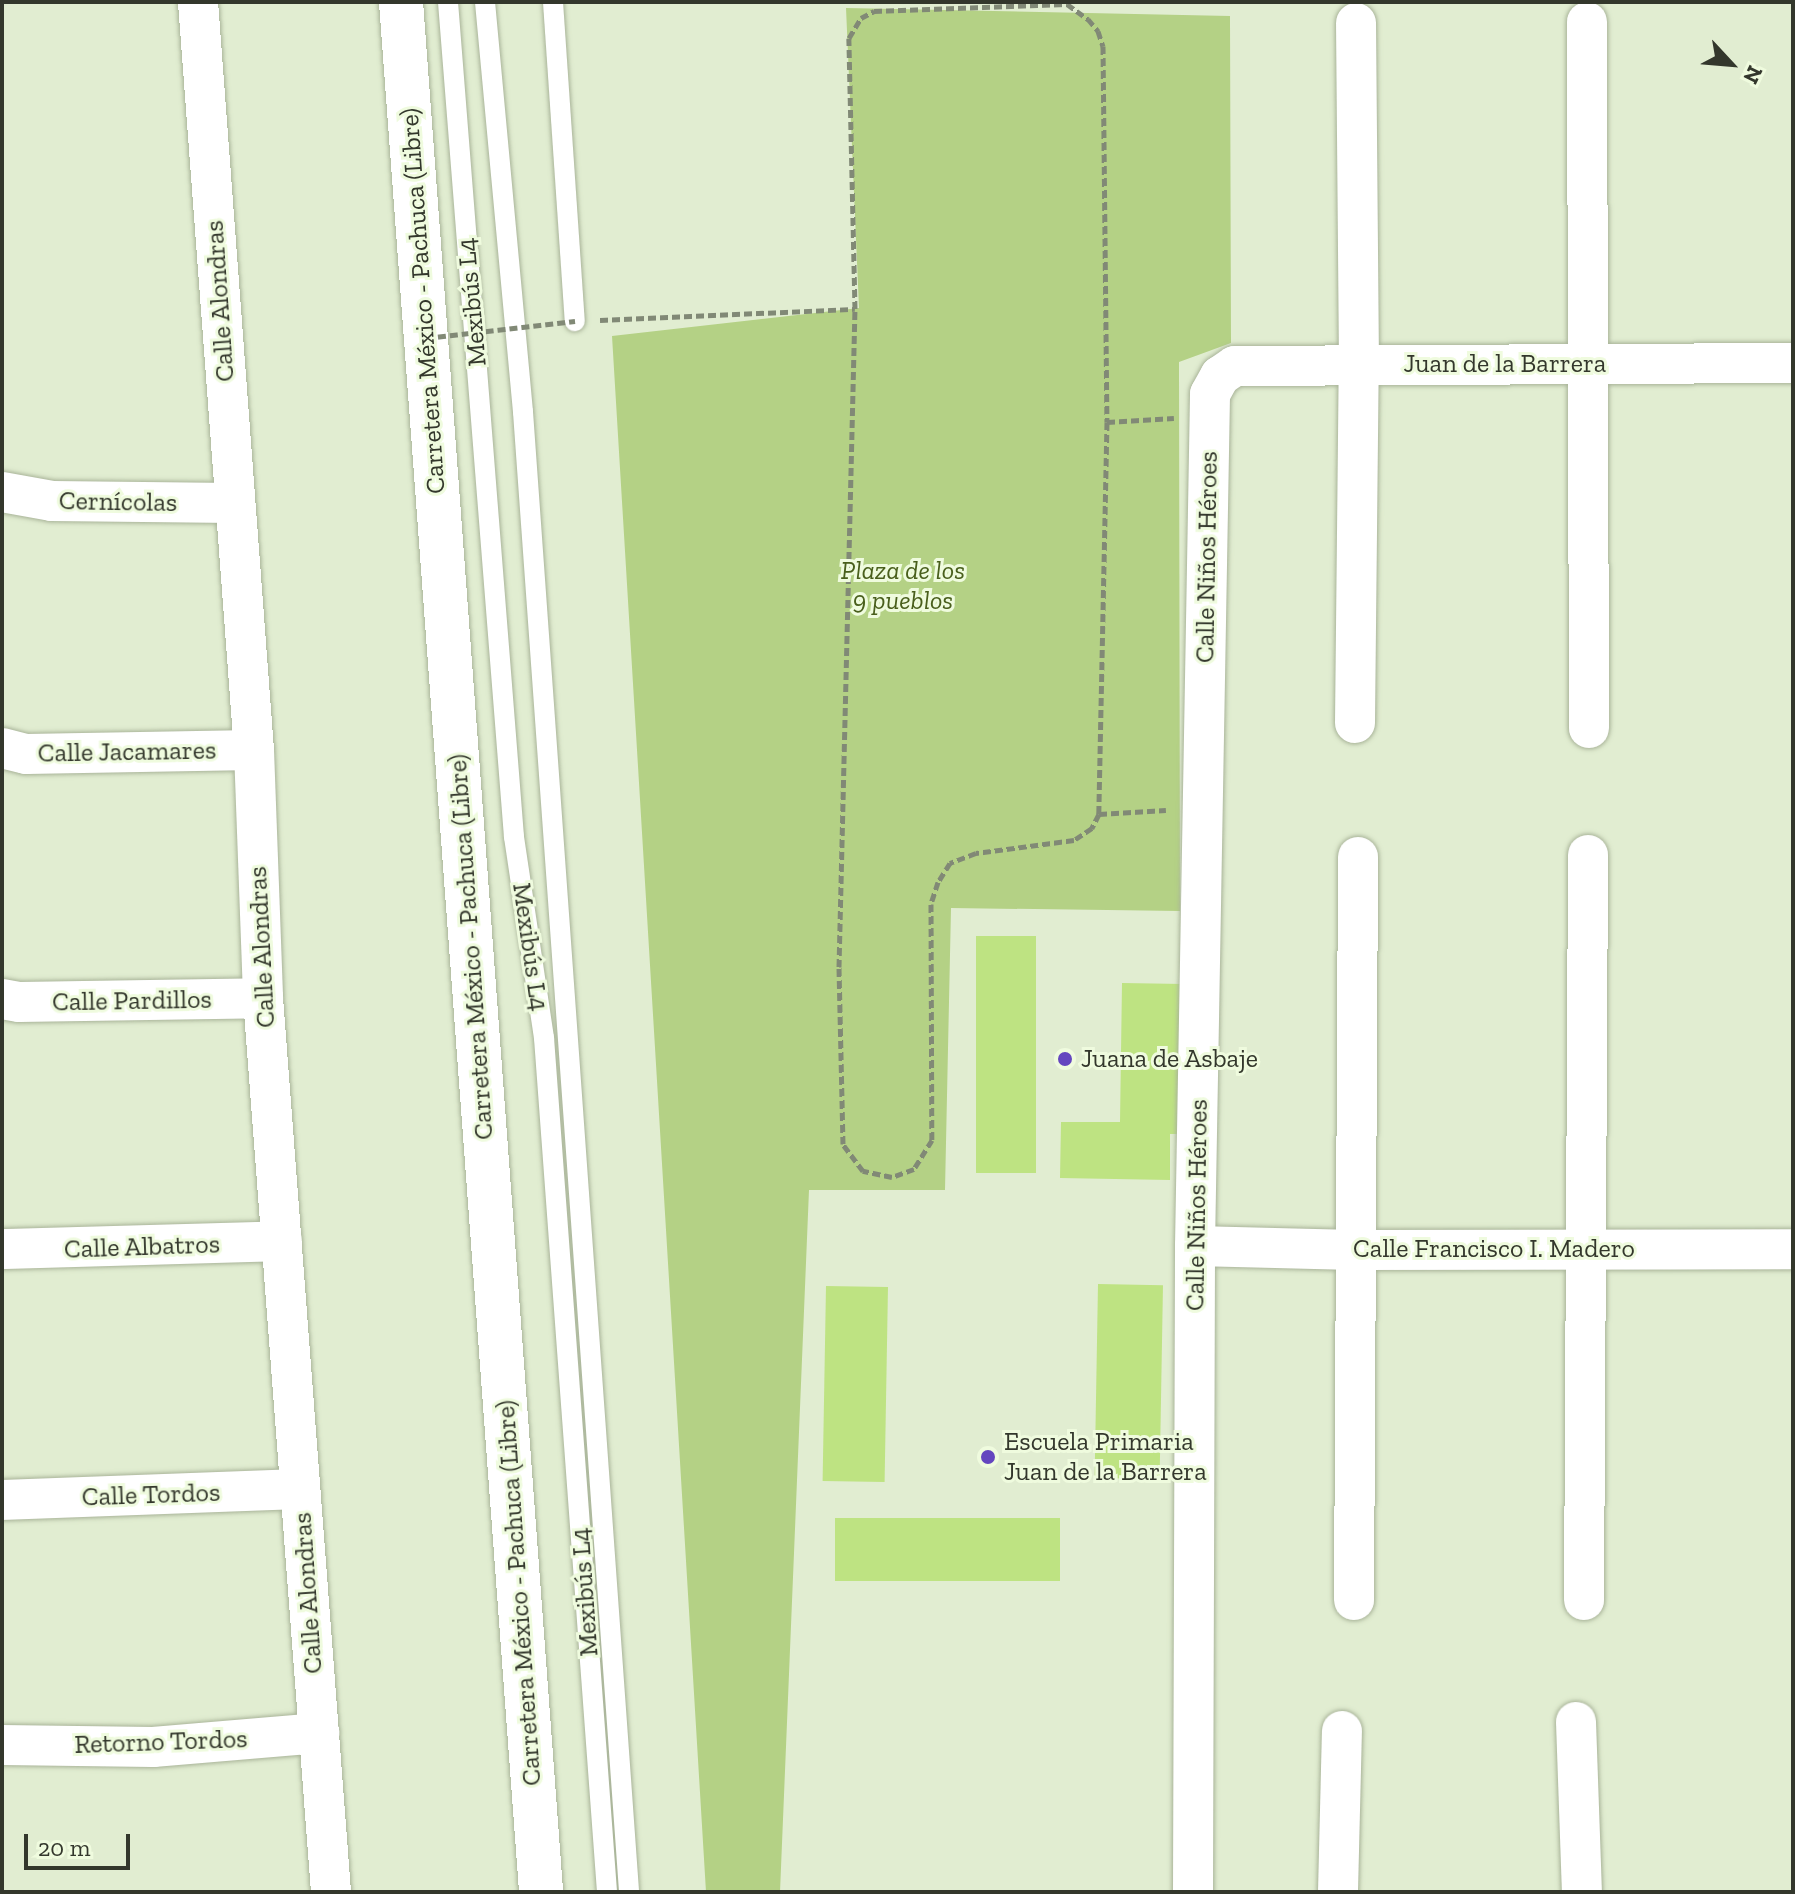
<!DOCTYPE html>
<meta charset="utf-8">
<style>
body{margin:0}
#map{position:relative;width:1795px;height:1894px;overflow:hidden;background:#e1edd1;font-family:"Zilla Slab",serif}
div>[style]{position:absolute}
.green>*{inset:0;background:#b4d185}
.building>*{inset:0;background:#bee382;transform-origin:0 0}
.path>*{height:5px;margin-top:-2.5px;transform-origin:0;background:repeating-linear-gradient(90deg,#818976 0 8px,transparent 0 12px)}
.roads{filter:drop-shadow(0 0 2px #a9b499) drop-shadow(0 0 2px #a9b499)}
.lane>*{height:20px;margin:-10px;padding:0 10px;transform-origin:10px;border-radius:10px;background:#fff}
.street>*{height:40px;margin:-20px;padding:0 20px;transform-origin:20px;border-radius:20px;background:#fff}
.primary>*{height:44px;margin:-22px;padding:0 22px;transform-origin:22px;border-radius:22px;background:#fff}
.path-bridge>*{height:5px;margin-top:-2.5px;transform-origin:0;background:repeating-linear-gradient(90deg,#818976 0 8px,transparent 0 12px)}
.dots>*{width:22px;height:22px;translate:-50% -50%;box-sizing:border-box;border:4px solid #effbde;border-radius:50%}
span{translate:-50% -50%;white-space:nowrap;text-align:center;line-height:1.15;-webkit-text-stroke:6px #effbde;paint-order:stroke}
.street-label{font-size:26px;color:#33372c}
.park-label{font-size:26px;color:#495f1c;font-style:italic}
.poi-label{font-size:26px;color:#33372c}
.left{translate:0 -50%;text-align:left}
.frame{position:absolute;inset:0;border:4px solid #33372c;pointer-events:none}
.north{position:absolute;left:1691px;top:24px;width:80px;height:80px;-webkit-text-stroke:6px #effbde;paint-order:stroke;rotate:116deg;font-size:22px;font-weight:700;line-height:32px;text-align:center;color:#33372c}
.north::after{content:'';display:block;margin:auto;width:28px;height:36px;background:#33372c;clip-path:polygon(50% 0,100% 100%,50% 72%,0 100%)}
.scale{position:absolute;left:24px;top:1834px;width:106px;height:36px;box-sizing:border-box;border:4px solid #33372c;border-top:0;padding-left:10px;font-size:24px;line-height:28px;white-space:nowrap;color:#33372c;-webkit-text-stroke:6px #effbde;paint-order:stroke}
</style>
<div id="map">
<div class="green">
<i style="clip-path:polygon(846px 8px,1230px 16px,1231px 343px,1179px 362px,1180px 911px,951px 908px,945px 1190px,809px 1190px,780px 1892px,706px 1892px,612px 336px,859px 308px)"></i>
</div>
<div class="building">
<i style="left:976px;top:936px;width:60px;height:237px"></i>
<i style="clip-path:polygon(1122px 983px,1184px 984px,1181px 1134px,1170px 1134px,1170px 1180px,1060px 1178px,1061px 1122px,1120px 1122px)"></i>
<i style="left:1098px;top:1284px;width:65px;height:194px;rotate:1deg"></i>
<i style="left:826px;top:1286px;width:62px;height:195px;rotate:1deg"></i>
<i style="left:835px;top:1518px;width:225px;height:63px"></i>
</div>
<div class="path">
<i style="left:600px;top:320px;width:255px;rotate:-2.5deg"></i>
<i style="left:1107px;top:422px;width:67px;rotate:-3.4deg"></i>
<i style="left:1099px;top:814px;width:16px;rotate:117deg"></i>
<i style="left:1092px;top:828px;width:22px;rotate:146deg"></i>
<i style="left:1074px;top:840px;width:99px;rotate:172.4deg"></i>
<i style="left:976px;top:853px;width:28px;rotate:159deg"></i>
<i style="left:950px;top:863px;width:22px;rotate:122deg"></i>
<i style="left:938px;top:882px;width:23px;rotate:108deg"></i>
<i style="left:931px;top:904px;width:236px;rotate:89.8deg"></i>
<i style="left:932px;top:1140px;width:34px;rotate:122deg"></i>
<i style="left:914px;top:1169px;width:23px;rotate:160deg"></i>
<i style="left:892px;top:1177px;width:30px;rotate:-168deg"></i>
<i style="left:863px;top:1171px;width:34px;rotate:-127deg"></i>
<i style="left:843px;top:1144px;width:177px;rotate:-91.3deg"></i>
<i style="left:839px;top:967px;width:658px;rotate:-88.61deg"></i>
<i style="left:855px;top:309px;width:271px;rotate:-91.3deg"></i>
<i style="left:849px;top:38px;width:23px;rotate:-59deg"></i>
<i style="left:861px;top:18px;width:15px;rotate:-28deg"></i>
<i style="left:874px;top:11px;width:193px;rotate:-2.1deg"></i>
<i style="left:1067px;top:4px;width:26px;rotate:36deg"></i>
<i style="left:1088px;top:19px;width:16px;rotate:50deg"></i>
<i style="left:1098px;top:31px;width:16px;rotate:72deg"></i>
<i style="left:1103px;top:46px;width:376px;rotate:89.4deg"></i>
<i style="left:1107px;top:422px;width:392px;rotate:91.2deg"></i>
<i style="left:1099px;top:814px;width:67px;rotate:-3.4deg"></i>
</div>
<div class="roads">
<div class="lane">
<i style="left:448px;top:2px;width:838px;rotate:85.48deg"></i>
<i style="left:514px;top:837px;width:203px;rotate:81.5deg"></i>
<i style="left:544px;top:1038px;width:856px;rotate:85.78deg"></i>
<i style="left:485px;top:2px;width:412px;rotate:84.7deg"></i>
<i style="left:523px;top:412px;width:1484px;rotate:85.9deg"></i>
<i style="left:553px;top:2px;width:320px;rotate:86.1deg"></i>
</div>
<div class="street">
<i style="left:198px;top:2px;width:750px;rotate:85.72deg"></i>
<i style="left:254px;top:750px;width:248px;rotate:87.9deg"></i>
<i style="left:263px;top:998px;width:897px;rotate:85.65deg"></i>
<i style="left:1587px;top:22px;width:706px;rotate:89.84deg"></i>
<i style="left:2px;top:492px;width:51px;rotate:10.2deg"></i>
<i style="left:52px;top:501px;width:182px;rotate:0.6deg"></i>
<i style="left:1355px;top:723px;width:358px;rotate:-89.4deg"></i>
<i style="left:1359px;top:365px;width:342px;rotate:-90.5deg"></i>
<i style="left:2px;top:748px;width:25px;rotate:14deg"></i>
<i style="left:26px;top:754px;width:228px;rotate:-1deg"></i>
<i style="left:2px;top:999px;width:17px;rotate:10deg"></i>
<i style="left:19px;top:1002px;width:244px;rotate:-0.9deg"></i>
<i style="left:1195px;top:1246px;width:160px;rotate:1.4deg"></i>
<i style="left:1355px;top:1250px;width:438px;rotate:-0.1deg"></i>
<i style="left:2px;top:1249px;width:280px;rotate:-1.6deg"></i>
<i style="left:2px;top:1500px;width:298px;rotate:-2.1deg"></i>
<i style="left:1354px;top:1600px;width:743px;rotate:-89.69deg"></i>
<i style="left:1584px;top:1600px;width:745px;rotate:-89.69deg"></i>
<i style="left:1576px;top:1722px;width:170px;rotate:88deg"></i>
<i style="left:2px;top:1745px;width:151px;rotate:0.8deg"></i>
<i style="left:153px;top:1747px;width:167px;rotate:-4.8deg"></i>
<i style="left:1193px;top:1892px;width:646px;rotate:-89.82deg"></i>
<i style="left:1195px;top:1246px;width:852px;rotate:-88.99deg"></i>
<i style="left:1210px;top:394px;width:21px;rotate:-61deg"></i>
<i style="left:1220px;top:376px;width:18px;rotate:-34deg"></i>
<i style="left:1235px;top:366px;width:558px;rotate:-0.31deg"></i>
<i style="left:1338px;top:1892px;width:161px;rotate:-88.6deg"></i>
</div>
<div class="primary">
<i style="left:401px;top:2px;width:1895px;rotate:85.76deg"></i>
</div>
</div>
<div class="path-bridge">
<i style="left:426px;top:338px;width:150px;rotate:-6.5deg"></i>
</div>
<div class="dots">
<i style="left:1065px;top:1059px;background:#6446bf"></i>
<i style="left:988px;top:1457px;background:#6446bf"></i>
</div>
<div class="street-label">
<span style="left:220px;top:301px;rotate:-94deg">Calle Alondras</span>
<span style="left:423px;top:301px;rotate:-94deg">Carretera México - Pachuca (Libre)</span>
<span style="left:472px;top:302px;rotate:-95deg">Mexibús L4</span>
<span style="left:1505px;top:364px">Juan de la Barrera</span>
<span style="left:118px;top:502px;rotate:1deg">Cernícolas</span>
<span style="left:1207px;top:557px;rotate:-89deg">Calle Niños Héroes</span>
<span style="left:127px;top:752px;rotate:-1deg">Calle Jacamares</span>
<span style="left:262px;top:947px;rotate:-93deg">Calle Alondras</span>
<span style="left:471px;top:947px;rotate:-94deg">Carretera México - Pachuca (Libre)</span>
<span style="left:530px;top:947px;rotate:82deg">Mexibús L4</span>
<span style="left:132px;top:1001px;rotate:-1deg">Calle Pardillos</span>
<span style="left:1197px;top:1205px;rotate:-89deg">Calle Niños Héroes</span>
<span style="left:142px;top:1247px;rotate:-2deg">Calle Albatros</span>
<span style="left:1494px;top:1249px">Calle Francisco I. Madero</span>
<span style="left:151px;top:1495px;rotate:-2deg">Calle Tordos</span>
<span style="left:585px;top:1592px;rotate:-94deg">Mexibús L4</span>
<span style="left:308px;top:1593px;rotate:-94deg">Calle Alondras</span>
<span style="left:519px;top:1593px;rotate:-94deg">Carretera México - Pachuca (Libre)</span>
<span style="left:161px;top:1742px;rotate:-2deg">Retorno Tordos</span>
</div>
<div class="park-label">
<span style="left:903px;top:586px">Plaza de los<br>9 pueblos</span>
</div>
<div class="poi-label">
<span class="left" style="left:1081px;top:1059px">Juana de Asbaje</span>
<span class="left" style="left:1004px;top:1457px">Escuela Primaria<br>Juan de la Barrera</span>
</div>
<div class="frame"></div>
<div class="north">N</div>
<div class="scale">20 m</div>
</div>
